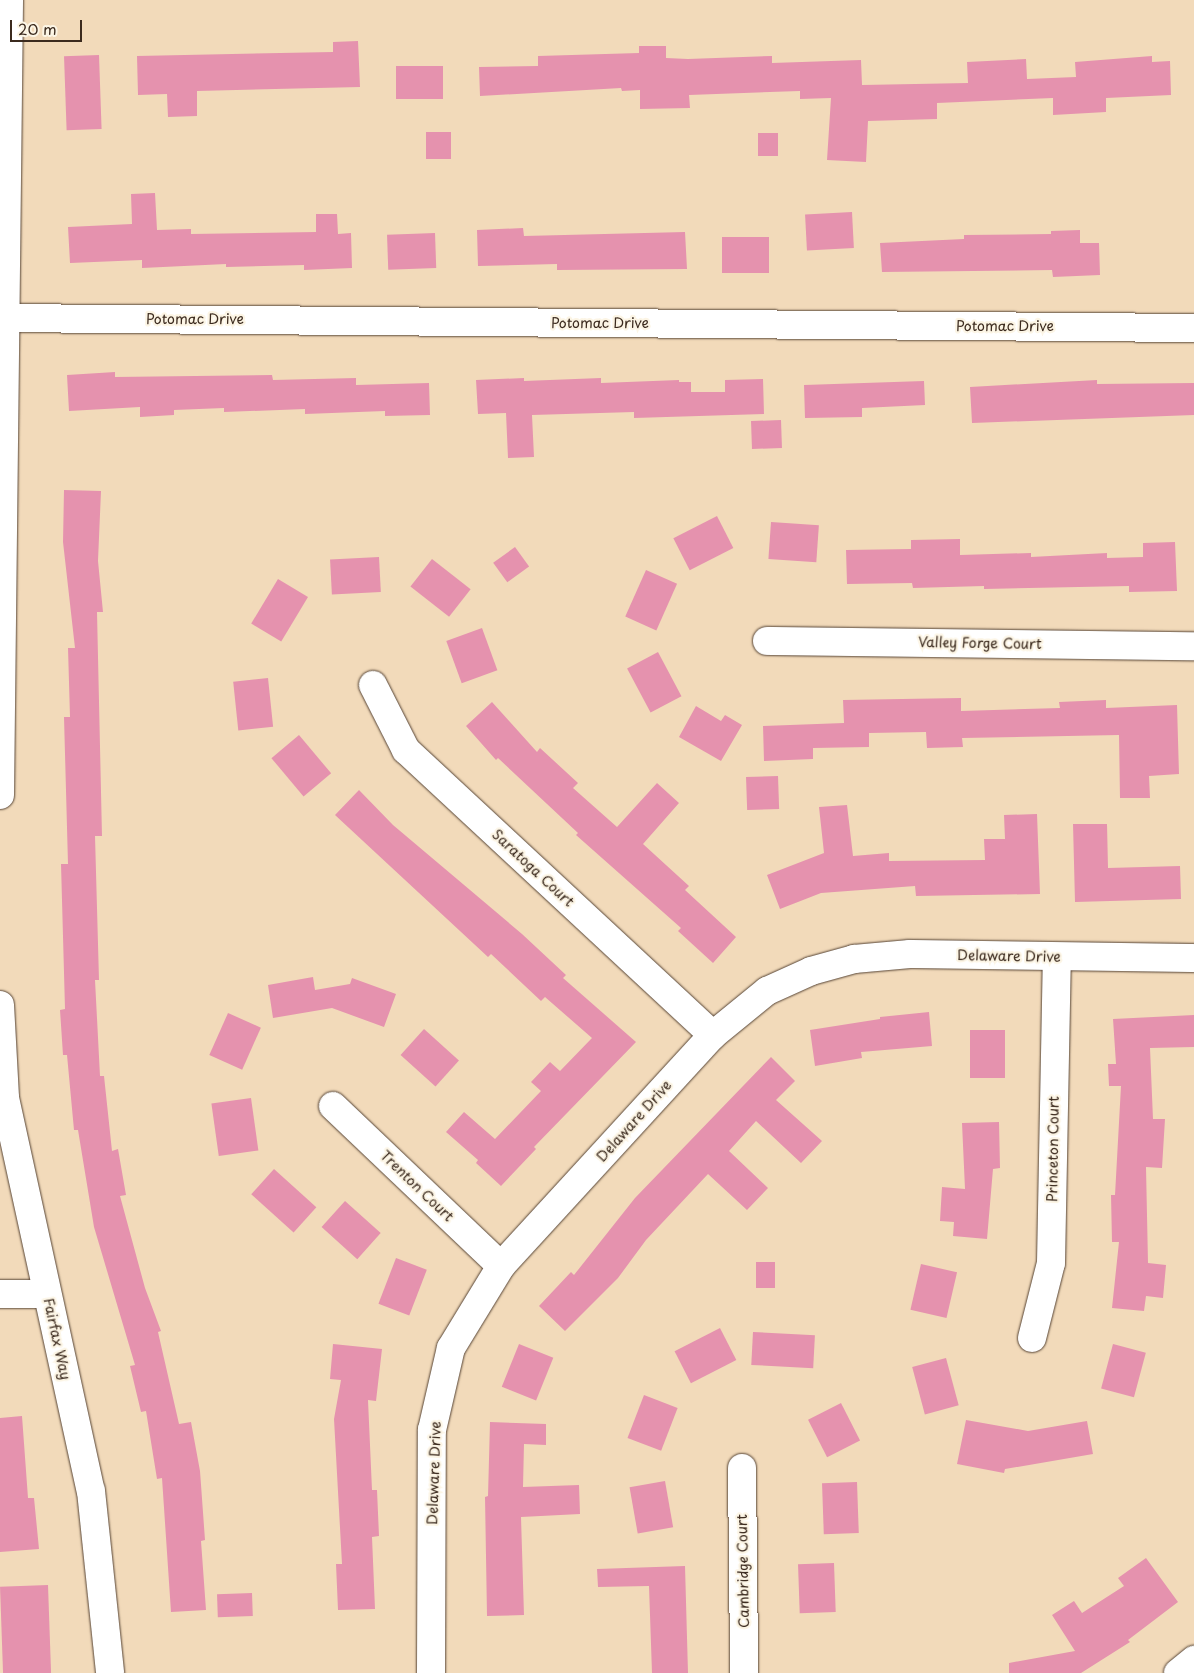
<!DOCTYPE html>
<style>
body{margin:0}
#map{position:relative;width:1194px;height:1673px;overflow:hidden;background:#f2daba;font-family:"Playpen Sans",sans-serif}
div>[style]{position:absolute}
.building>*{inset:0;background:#e592ae;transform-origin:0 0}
.roads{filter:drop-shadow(0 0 1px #564435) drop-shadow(0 0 1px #564435)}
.minor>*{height:28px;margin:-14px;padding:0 14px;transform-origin:14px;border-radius:14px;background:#fff}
span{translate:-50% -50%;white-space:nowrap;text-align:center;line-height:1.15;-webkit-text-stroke:4.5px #fcf5e5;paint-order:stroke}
.street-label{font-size:14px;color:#3b2a1e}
.scale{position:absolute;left:10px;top:20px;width:72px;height:22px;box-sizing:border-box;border:2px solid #3b2a1e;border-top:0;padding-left:6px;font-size:15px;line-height:18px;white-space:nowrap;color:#3b2a1e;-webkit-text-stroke:4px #fcf5e5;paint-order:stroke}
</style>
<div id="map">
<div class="building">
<i style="clip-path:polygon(358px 41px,360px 87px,197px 91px,197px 116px,168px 117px,167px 94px,138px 95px,137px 56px,333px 52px,333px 42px)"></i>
<i style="clip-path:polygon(639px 46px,666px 46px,666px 58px,688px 59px,772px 56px,772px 63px,861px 60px,862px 85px,968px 83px,967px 62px,1026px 59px,1027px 79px,1076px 77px,1075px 62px,1152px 56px,1152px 62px,1170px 61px,1171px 95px,1106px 98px,1106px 112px,1053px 115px,1053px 98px,937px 103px,937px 119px,868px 121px,866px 162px,827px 160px,831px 98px,800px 99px,800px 91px,689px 95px,690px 108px,640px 109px,640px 90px,622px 91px,621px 88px,480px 96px,479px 67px,538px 66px,538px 56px,639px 53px)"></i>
<i style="left:99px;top:55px;width:74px;height:35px;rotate:88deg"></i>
<i style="left:396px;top:66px;width:47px;height:33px"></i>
<i style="left:426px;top:132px;width:25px;height:27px"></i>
<i style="left:758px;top:133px;width:20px;height:23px"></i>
<i style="clip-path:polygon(155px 193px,157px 230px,191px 229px,191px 234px,316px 232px,316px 214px,337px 214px,338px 234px,351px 233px,352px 268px,304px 270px,304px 265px,226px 267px,226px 264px,142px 268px,142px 260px,70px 263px,68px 227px,132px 224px,131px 194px)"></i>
<i style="left:852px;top:212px;width:36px;height:47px;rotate:87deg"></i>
<i style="clip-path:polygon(523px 228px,524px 236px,685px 232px,687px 269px,557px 270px,557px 264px,478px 266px,477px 230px)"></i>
<i style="clip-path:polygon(1080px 230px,1080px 243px,1099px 243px,1100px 275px,1053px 277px,1052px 270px,882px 272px,880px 243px,964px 239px,964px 235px,1051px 234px,1051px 231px)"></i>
<i style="left:435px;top:233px;width:35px;height:48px;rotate:88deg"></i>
<i style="left:722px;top:237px;width:47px;height:36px"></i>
<i style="clip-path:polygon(115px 372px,115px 377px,272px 375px,273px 380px,356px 378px,356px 385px,429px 383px,430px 415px,385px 416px,385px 411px,305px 414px,305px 409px,224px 412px,224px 408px,174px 410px,174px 415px,140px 417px,140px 407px,69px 411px,67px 375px)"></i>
<i style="clip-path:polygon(524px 378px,524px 381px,601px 378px,601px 383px,679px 380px,679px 382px,691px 382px,691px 392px,725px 392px,725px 380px,763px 379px,764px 414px,634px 418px,634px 412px,532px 415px,534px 457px,508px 458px,506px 413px,478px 414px,476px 380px)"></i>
<i style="clip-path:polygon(1097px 380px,1097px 384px,1194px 383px,1194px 415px,972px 423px,970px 387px)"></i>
<i style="clip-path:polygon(924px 381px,925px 405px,862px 408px,862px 417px,805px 418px,804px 385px)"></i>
<i style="left:781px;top:420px;width:28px;height:30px;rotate:88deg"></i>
<i style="clip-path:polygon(64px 490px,101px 491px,98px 561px,103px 612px,97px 612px,102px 836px,95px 836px,99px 980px,95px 980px,100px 1076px,104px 1076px,112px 1151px,118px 1149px,126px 1195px,120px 1196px,145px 1288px,161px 1331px,158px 1332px,179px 1424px,191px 1422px,200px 1471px,205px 1540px,201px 1541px,206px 1610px,171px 1612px,162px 1478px,157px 1479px,146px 1411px,141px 1412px,130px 1366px,135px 1365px,94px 1227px,78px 1130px,74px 1130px,67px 1055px,63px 1055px,60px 1010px,65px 1009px,61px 864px,68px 864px,64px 717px,70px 717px,68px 648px,75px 648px,63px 542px)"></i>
<i style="left:717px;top:516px;width:36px;height:49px;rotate:63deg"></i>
<i style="left:771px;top:522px;width:48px;height:37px;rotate:4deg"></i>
<i style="clip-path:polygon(960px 539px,960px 555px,1031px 553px,1031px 557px,1107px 553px,1107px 558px,1143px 557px,1143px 543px,1175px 542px,1177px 591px,1129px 592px,1129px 586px,984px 589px,984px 586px,913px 588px,912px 583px,847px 584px,846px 550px,911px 549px,911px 540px)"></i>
<i style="left:515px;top:547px;width:24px;height:27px;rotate:54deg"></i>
<i style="left:379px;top:557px;width:35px;height:49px;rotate:87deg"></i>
<i style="left:432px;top:559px;width:49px;height:35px;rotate:38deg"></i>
<i style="left:646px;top:570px;width:34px;height:51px;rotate:24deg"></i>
<i style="left:278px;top:579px;width:35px;height:52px;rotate:31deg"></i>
<i style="left:482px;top:628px;width:45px;height:38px;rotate:70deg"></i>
<i style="left:658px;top:652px;width:50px;height:35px;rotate:62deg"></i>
<i style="left:268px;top:678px;width:49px;height:35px;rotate:84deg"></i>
<i style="clip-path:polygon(961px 698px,961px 711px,1060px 708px,1059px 702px,1106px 700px,1106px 708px,1177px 705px,1179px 774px,1149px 776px,1150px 798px,1120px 798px,1119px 735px,962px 738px,963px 747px,927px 748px,926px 732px,869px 733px,869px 747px,813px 748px,813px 759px,764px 761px,763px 726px,844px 723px,843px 700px)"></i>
<i style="clip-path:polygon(492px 702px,537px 752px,540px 748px,578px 783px,573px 788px,617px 827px,657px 783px,679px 803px,643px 844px,689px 886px,685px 890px,736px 937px,713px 963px,678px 931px,681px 928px,576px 835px,578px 833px,498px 758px,496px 760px,466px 726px)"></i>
<i style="clip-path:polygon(696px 706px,721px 721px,725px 715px,742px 725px,721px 761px,679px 737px)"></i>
<i style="left:299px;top:735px;width:50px;height:36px;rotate:50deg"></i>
<i style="left:778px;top:776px;width:33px;height:32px;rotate:88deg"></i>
<i style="clip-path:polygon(359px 790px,393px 825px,522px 934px,566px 975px,563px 978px,636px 1042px,534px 1147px,536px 1149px,501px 1186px,476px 1163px,478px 1160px,446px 1132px,464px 1112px,495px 1139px,541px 1091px,531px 1082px,550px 1062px,560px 1071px,592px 1038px,545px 997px,541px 1001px,491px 954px,488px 957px,335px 815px)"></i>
<i style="clip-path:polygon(847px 805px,853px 856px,889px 853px,889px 861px,985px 860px,984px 839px,1005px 839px,1004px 815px,1037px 814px,1040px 894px,916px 896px,915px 886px,821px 893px,780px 909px,767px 875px,824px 853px,819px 807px)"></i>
<i style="clip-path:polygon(1073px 824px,1107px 824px,1108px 868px,1180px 866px,1181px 899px,1075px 902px)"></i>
<i style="clip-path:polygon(313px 977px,315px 990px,350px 984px,352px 978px,396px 994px,384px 1027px,332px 1008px,273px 1018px,268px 985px)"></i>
<i style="clip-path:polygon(929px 1012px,932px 1046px,861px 1052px,862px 1058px,815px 1066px,810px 1030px,880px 1019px,880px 1017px)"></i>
<i style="left:228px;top:1013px;width:36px;height:46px;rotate:24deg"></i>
<i style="clip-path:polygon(1194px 1015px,1194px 1047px,1150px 1048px,1153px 1119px,1165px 1119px,1162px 1168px,1146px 1167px,1148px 1263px,1166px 1265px,1163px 1298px,1146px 1296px,1144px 1311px,1112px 1308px,1119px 1242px,1112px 1242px,1111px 1195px,1115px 1195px,1121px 1086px,1109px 1086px,1108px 1064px,1116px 1064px,1113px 1019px)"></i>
<i style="left:424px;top:1029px;width:47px;height:35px;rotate:42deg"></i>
<i style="left:970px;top:1030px;width:35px;height:48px"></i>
<i style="clip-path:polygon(771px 1057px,795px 1081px,776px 1100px,822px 1141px,801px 1163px,756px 1121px,729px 1151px,768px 1188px,747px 1210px,708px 1174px,646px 1240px,618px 1278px,565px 1331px,539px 1306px,571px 1272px,574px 1275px,635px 1198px)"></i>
<i style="left:251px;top:1098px;width:53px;height:40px;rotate:82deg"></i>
<i style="clip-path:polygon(999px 1122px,1000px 1168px,993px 1169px,987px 1239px,953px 1236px,954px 1222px,940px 1221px,942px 1187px,965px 1189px,962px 1123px)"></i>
<i style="left:274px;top:1169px;width:57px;height:34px;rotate:42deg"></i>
<i style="left:345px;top:1201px;width:48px;height:35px;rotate:42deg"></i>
<i style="left:396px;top:1258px;width:33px;height:49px;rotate:21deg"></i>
<i style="left:775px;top:1262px;width:26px;height:19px;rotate:90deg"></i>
<i style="left:921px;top:1264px;width:37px;height:47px;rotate:13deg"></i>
<i style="left:720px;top:1328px;width:36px;height:51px;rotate:63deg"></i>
<i style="left:753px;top:1332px;width:62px;height:33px;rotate:3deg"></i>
<i style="clip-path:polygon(333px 1344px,382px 1349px,376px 1401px,368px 1400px,372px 1490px,377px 1490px,379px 1536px,372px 1537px,375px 1609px,338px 1610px,336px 1564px,342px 1564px,334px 1419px,341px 1380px,330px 1379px)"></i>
<i style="left:519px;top:1344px;width:37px;height:46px;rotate:22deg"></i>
<i style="left:1113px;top:1344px;width:34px;height:46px;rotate:15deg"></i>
<i style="left:946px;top:1358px;width:49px;height:35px;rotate:75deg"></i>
<i style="left:644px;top:1395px;width:36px;height:46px;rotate:21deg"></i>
<i style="left:841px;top:1403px;width:42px;height:37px;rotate:63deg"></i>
<i style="clip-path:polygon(22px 1416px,28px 1498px,34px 1498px,39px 1549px,0 1552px,0 1418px)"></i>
<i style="clip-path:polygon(966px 1420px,1028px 1431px,1087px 1421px,1093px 1454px,1005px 1469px,1004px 1473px,957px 1464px)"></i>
<i style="clip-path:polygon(490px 1422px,546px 1424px,546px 1445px,524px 1444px,523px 1487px,579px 1485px,580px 1514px,521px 1517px,524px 1615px,487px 1616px,485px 1497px,488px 1496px)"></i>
<i style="left:665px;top:1481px;width:47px;height:36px;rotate:80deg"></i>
<i style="left:857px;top:1482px;width:51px;height:35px;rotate:88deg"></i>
<i style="clip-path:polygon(1146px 1558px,1178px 1602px,1128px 1640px,1130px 1642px,1081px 1673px,1009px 1673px,1009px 1663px,1075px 1651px,1052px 1615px,1074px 1601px,1082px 1613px,1124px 1586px,1118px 1578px)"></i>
<i style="left:834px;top:1563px;width:49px;height:36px;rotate:88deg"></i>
<i style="clip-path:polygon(685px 1566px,688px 1673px,652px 1673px,649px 1586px,598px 1587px,597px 1569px)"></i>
<i style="left:48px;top:1585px;width:88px;height:48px;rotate:88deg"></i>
<i style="left:252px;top:1593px;width:23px;height:35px;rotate:88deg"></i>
</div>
<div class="roads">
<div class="minor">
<i style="left:0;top:318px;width:1194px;rotate:0.48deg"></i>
<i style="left:767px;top:641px;width:427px;rotate:0.7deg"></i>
<i style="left:373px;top:685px;width:73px;rotate:63.1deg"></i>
<i style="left:406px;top:750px;width:419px;rotate:42.9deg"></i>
<i style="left:0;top:795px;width:795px;rotate:-89.35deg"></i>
<i style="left:0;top:1005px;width:93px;rotate:86.9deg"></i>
<i style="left:5px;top:1098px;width:402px;rotate:77.7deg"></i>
<i style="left:91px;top:1491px;width:183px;rotate:84deg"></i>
<i style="left:333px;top:1106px;width:232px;rotate:43.6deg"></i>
<i style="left:0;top:1294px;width:47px"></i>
<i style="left:1032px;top:1338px;width:77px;rotate:-75.8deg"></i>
<i style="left:1051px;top:1263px;width:305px;rotate:-88.9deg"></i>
<i style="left:742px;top:1468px;width:205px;rotate:89.4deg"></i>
<i style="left:431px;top:1673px;width:243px;rotate:-89.8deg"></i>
<i style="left:432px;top:1430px;width:84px;rotate:-77deg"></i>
<i style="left:451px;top:1348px;width:96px;rotate:-58.6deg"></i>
<i style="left:501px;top:1266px;width:314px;rotate:-47.5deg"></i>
<i style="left:713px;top:1035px;width:70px;rotate:-39.2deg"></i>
<i style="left:767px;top:991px;width:48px;rotate:-24.4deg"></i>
<i style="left:811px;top:971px;width:45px;rotate:-15.6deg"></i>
<i style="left:854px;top:959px;width:56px;rotate:-5.1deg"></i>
<i style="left:910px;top:954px;width:284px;rotate:0.8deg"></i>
<i style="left:1178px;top:1673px;width:21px;rotate:-39deg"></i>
</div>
</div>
<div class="street-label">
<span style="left:195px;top:319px">Potomac Drive</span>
<span style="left:600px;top:323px">Potomac Drive</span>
<span style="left:1005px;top:326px">Potomac Drive</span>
<span style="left:980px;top:643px;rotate:1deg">Valley Forge Court</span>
<span style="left:533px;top:868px;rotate:43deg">Saratoga Court</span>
<span style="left:1009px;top:956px;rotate:1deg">Delaware Drive</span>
<span style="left:634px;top:1121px;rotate:-48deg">Delaware Drive</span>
<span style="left:1053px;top:1149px;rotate:-89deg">Princeton Court</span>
<span style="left:417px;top:1186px;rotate:44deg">Trenton Court</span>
<span style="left:57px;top:1339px;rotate:78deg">Fairfax Way</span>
<span style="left:434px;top:1473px;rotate:-88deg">Delaware Drive</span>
<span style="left:743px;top:1571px;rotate:-91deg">Cambridge Court</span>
</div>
<div class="scale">20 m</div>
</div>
